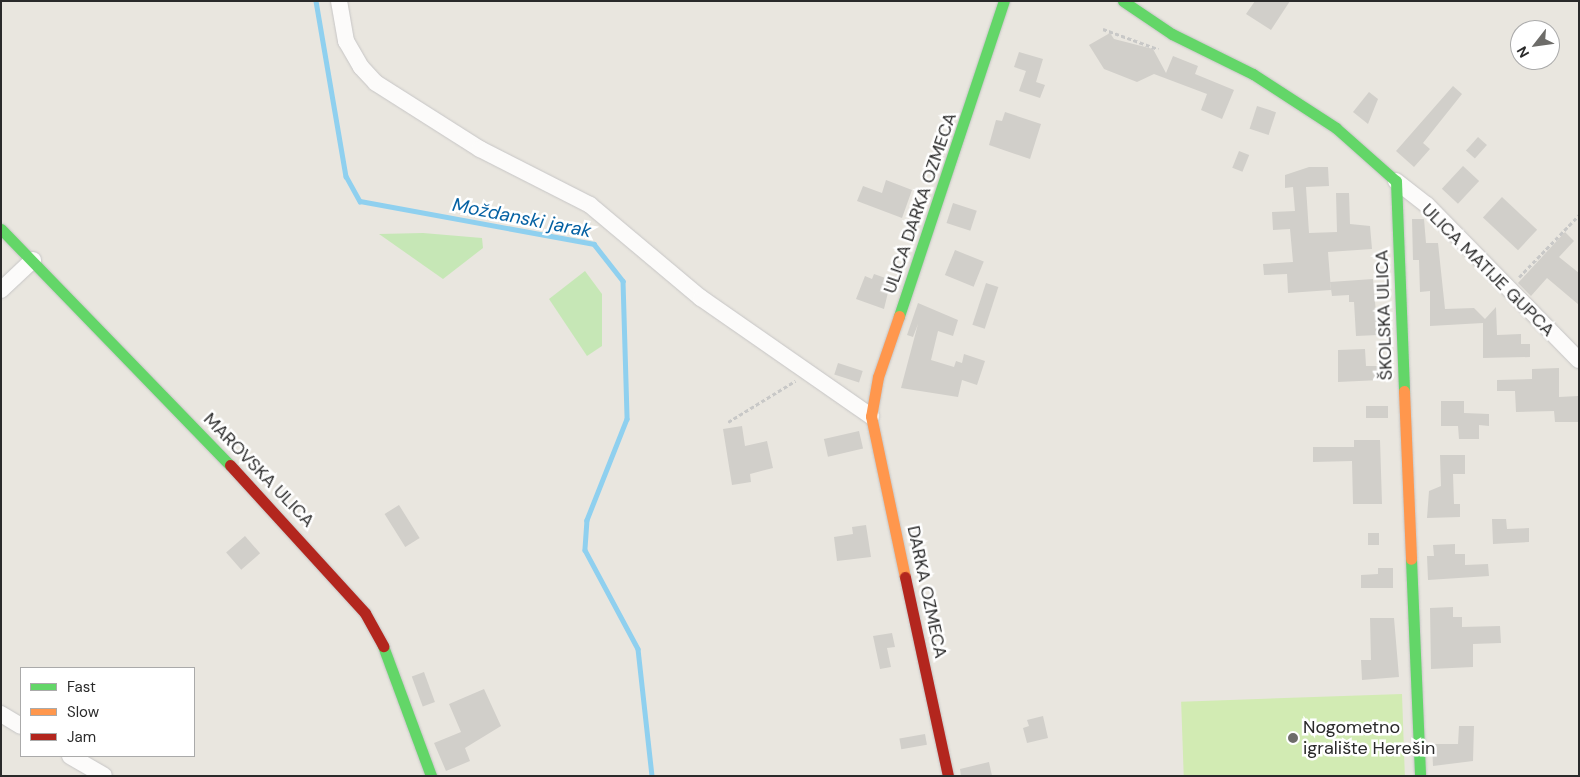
<!DOCTYPE html>
<meta charset="utf-8">
<style>
body{margin:0}
#map{position:relative;width:1580px;height:777px;overflow:hidden;background:#e9e6df;font-family:"DM Sans",sans-serif}
div>[style]{position:absolute}
.green>*{inset:0;background:#c6e7b6}
.pitch>*{inset:0;background:#d2ebb3;transform-origin:0 0}
.stream>*{height:4.5px;margin:-2.25px;padding:0 2.25px;transform-origin:2.25px;border-radius:2.25px;background:#8fd0ef}
.building>*{inset:0;background:#d1cfca;transform-origin:0 0}
.path>*{height:2.5px;margin-top:-1.25px;transform-origin:0;background:repeating-linear-gradient(90deg,#c8c8c7 0 4px,transparent 0 6.5px)}
.roads{filter:drop-shadow(0 0 1px #c6c5c5) drop-shadow(0 0 1px #c6c5c5)}
.street>*{height:16px;margin:-8px;padding:0 8px;transform-origin:8px;border-radius:8px;background:#fcfbfa}
.fast>*{height:11px;margin:-5.5px;padding:0 5.5px;transform-origin:5.5px;border-radius:5.5px;background:#63d668}
.slow>*{height:11px;margin:-5.5px;padding:0 5.5px;transform-origin:5.5px;border-radius:5.5px;background:#ff974d}
.jam>*{height:11px;margin:-5.5px;padding:0 5.5px;transform-origin:5.5px;border-radius:5.5px;background:#b3261e}
.dots>*{width:14px;height:14px;translate:-50% -50%;box-sizing:border-box;border:2px solid #fff;border-radius:50%}
span{translate:-50% -50%;white-space:nowrap;text-align:center;line-height:1.15;-webkit-text-stroke:5px #fff;paint-order:stroke}
.street-label{font-size:18px;color:#2a2a2a}
.poi-label{font-size:18px;color:#2a2a2a}
.left{translate:0 -50%;text-align:left}
.water-label{font-size:19px;color:#0561a3;font-style:italic}
.frame{position:absolute;inset:0;border:2px solid #2a2a2a;pointer-events:none}
.legend{position:absolute;left:20px;top:667px;width:175px;height:90px;box-sizing:border-box;background:#fff;border:1px solid #aaa;margin:0;padding:6px 9px;list-style:none;font-size:15px;color:#2a2a2a}
.legend li{display:flex;align-items:center;gap:10px;height:25px}
.legend b{width:25px;border:1px solid #aaa}
.north{position:absolute;left:1510px;top:20px;width:50px;height:50px;box-sizing:border-box;background:#fff;border:1px solid #aaa;border-radius:50%;rotate:240deg;font-size:14px;font-weight:700;line-height:20px;text-align:center;color:#2a2a2a}
.north::after{content:'';display:block;margin:auto;width:18px;height:22px;background:#6d6c69;clip-path:polygon(50% 0,100% 100%,50% 72%,0 100%)}
</style>
<div id="map">
<div class="green">
<i style="clip-path:polygon(423px 233px,482px 238px,483px 248px,443px 279px,379px 234px)"></i>
<i style="clip-path:polygon(585px 271px,602px 294px,602px 346px,587px 356px,549px 299px)"></i>
</div>
<div class="pitch">
<i style="left:1402px;top:694px;width:82px;height:221px;rotate:88deg"></i>
</div>
<div class="stream">
<i style="left:316px;top:1px;width:178px;rotate:80.3deg"></i>
<i style="left:346px;top:176px;width:29px;rotate:61deg"></i>
<i style="left:360px;top:201px;width:238px;rotate:10.4deg"></i>
<i style="left:594px;top:244px;width:47px;rotate:51.9deg"></i>
<i style="left:623px;top:281px;width:138px;rotate:88.3deg"></i>
<i style="left:627px;top:419px;width:109px;rotate:111.6deg"></i>
<i style="left:587px;top:520px;width:30px;rotate:94deg"></i>
<i style="left:585px;top:550px;width:112px;rotate:61.8deg"></i>
<i style="left:638px;top:649px;width:128px;rotate:83.7deg"></i>
</div>
<div class="building">
<i style="clip-path:polygon(1255px 1px,1290px 1px,1271px 30px,1246px 14px)"></i>
<i style="clip-path:polygon(1110px 33px,1114px 39px,1153px 49px,1166px 73px,1173px 56px,1198px 66px,1195px 74px,1234px 90px,1222px 119px,1201px 110px,1207px 94px,1154px 74px,1137px 82px,1104px 69px,1089px 45px)"></i>
<i style="clip-path:polygon(1019px 52px,1043px 59px,1036px 82px,1045px 85px,1040px 98px,1019px 91px,1026px 71px,1014px 67px)"></i>
<i style="clip-path:polygon(1453px 86px,1462px 94px,1423px 143px,1430px 149px,1414px 167px,1396px 151px)"></i>
<i style="clip-path:polygon(1369px 92px,1378px 99px,1368px 124px,1353px 112px)"></i>
<i style="left:1257px;top:106px;width:20px;height:24px;rotate:18deg"></i>
<i style="clip-path:polygon(1005px 112px,1041px 124px,1030px 159px,989px 145px,996px 120px,1002px 121px)"></i>
<i style="left:1478px;top:137px;width:12px;height:18px;rotate:42deg"></i>
<i style="left:1239px;top:151px;width:11px;height:18px;rotate:22deg"></i>
<i style="left:1463px;top:166px;width:22px;height:31px;rotate:43deg"></i>
<i style="clip-path:polygon(1309px 167px,1328px 167px,1329px 186px,1306px 187px,1309px 233px,1337px 232px,1336px 193px,1349px 193px,1350px 224px,1370px 226px,1372px 249px,1328px 252px,1331px 290px,1288px 293px,1287px 274px,1264px 275px,1263px 264px,1293px 262px,1290px 229px,1273px 230px,1272px 212px,1295px 211px,1293px 187px,1285px 188px,1285px 175px)"></i>
<i style="clip-path:polygon(886px 180px,912px 190px,902px 218px,857px 201px,863px 186px,882px 193px)"></i>
<i style="left:1502px;top:197px;width:48px;height:28px;rotate:43deg"></i>
<i style="left:953px;top:203px;width:25px;height:21px;rotate:18deg"></i>
<i style="clip-path:polygon(1412px 219px,1424px 219px,1426px 243px,1438px 243px,1445px 309px,1474px 308px,1485px 319px,1496px 307px,1497px 335px,1521px 334px,1521px 344px,1530px 344px,1530px 357px,1483px 358px,1483px 323px,1430px 326px,1430px 291px,1420px 292px,1419px 260px,1413px 260px)"></i>
<i style="clip-path:polygon(1565px 232px,1574px 241px,1559px 257px,1579px 273px,1579px 305px,1547px 278px,1531px 296px,1518px 283px)"></i>
<i style="left:955px;top:250px;width:31px;height:27px;rotate:22deg"></i>
<i style="clip-path:polygon(874px 274px,891px 280px,884px 309px,856px 299px,865px 276px,872px 279px)"></i>
<i style="clip-path:polygon(1373px 279px,1378px 335px,1356px 336px,1354px 302px,1349px 302px,1349px 295px,1332px 296px,1330px 282px)"></i>
<i style="left:986px;top:283px;width:13px;height:44px;rotate:18deg"></i>
<i style="clip-path:polygon(918px 303px,958px 320px,953px 336px,938px 331px,931px 360px,954px 367px,956px 361px,962px 363px,964px 354px,985px 361px,977px 385px,962px 380px,958px 397px,901px 388px,918px 324px,913px 337px,907px 335px)"></i>
<i style="clip-path:polygon(1365px 349px,1366px 366px,1379px 366px,1380px 380px,1338px 382px,1338px 350px)"></i>
<i style="left:838px;top:363px;width:26px;height:12px;rotate:18deg"></i>
<i style="clip-path:polygon(1559px 368px,1559px 397px,1578px 396px,1579px 422px,1555px 422px,1554px 411px,1516px 412px,1515px 391px,1497px 391px,1497px 380px,1532px 379px,1532px 369px)"></i>
<i style="clip-path:polygon(1441px 401px,1464px 401px,1464px 413px,1489px 414px,1489px 426px,1479px 425px,1479px 439px,1459px 439px,1458px 426px,1441px 426px)"></i>
<i style="left:1366px;top:406px;width:22px;height:12px"></i>
<i style="clip-path:polygon(742px 426px,745px 446px,767px 441px,773px 468px,750px 474px,751px 482px,732px 485px,723px 429px)"></i>
<i style="left:859px;top:431px;width:18px;height:36px;rotate:77deg"></i>
<i style="clip-path:polygon(1354px 440px,1380px 440px,1382px 504px,1353px 504px,1352px 461px,1313px 462px,1313px 447px,1354px 447px)"></i>
<i style="clip-path:polygon(1440px 455px,1465px 455px,1465px 474px,1453px 474px,1454px 504px,1460px 504px,1460px 517px,1427px 518px,1429px 491px,1441px 486px)"></i>
<i style="left:399px;top:505px;width:39px;height:17px;rotate:58deg"></i>
<i style="clip-path:polygon(1492px 519px,1506px 519px,1507px 529px,1529px 528px,1529px 542px,1493px 544px)"></i>
<i style="clip-path:polygon(866px 525px,871px 557px,837px 561px,834px 537px,853px 534px,852px 527px)"></i>
<i style="left:1368px;top:533px;width:11px;height:12px"></i>
<i style="left:245px;top:536px;width:23px;height:25px;rotate:49deg"></i>
<i style="clip-path:polygon(1455px 544px,1455px 554px,1465px 554px,1465px 565px,1488px 564px,1489px 576px,1428px 580px,1427px 556px,1434px 556px,1433px 545px)"></i>
<i style="clip-path:polygon(1378px 568px,1393px 568px,1393px 588px,1361px 588px,1361px 575px,1378px 574px)"></i>
<i style="clip-path:polygon(1453px 607px,1453px 617px,1462px 617px,1462px 627px,1500px 626px,1501px 643px,1473px 644px,1473px 667px,1431px 669px,1430px 608px)"></i>
<i style="clip-path:polygon(1370px 618px,1394px 618px,1399px 677px,1362px 680px,1361px 660px,1371px 660px)"></i>
<i style="clip-path:polygon(892px 633px,895px 647px,887px 648px,891px 667px,880px 669px,873px 636px)"></i>
<i style="left:424px;top:672px;width:32px;height:13px;rotate:70deg"></i>
<i style="clip-path:polygon(484px 689px,501px 726px,465px 748px,470px 761px,446px 771px,434px 743px,461px 732px,449px 704px)"></i>
<i style="clip-path:polygon(1043px 716px,1048px 738px,1027px 743px,1023px 728px,1029px 726px,1027px 720px)"></i>
<i style="clip-path:polygon(1459px 726px,1474px 726px,1473px 761px,1433px 766px,1432px 744px,1458px 744px)"></i>
<i style="left:925px;top:734px;width:11px;height:26px;rotate:80deg"></i>
<i style="clip-path:polygon(989px 762px,992px 776px,961px 776px,960px 769px)"></i>
</div>
<div class="path">
<i style="left:1103px;top:29px;width:59px;rotate:20deg"></i>
<i style="left:1519px;top:277px;width:86px;rotate:-45.9deg"></i>
<i style="left:728px;top:422px;width:79px;rotate:-31.5deg"></i>
</div>
<div class="roads">
<div class="street">
<i style="left:339px;top:1px;width:41px;rotate:80.1deg"></i>
<i style="left:346px;top:41px;width:30px;rotate:60deg"></i>
<i style="left:361px;top:67px;width:22px;rotate:47deg"></i>
<i style="left:376px;top:83px;width:123px;rotate:32.4deg"></i>
<i style="left:480px;top:149px;width:123px;rotate:27deg"></i>
<i style="left:590px;top:205px;width:145px;rotate:40deg"></i>
<i style="left:701px;top:298px;width:207px;rotate:34.8deg"></i>
<i style="left:1396px;top:181px;width:39px;rotate:38deg"></i>
<i style="left:1427px;top:205px;width:217px;rotate:45.6deg"></i>
<i style="left:1px;top:290px;width:44px;rotate:-43.2deg"></i>
<i style="left:1px;top:714px;width:23px;rotate:31deg"></i>
<i style="left:70px;top:756px;width:39px;rotate:30deg"></i>
</div>
<div class="fast">
<i style="left:1123px;top:1px;width:59px;rotate:34deg"></i>
<i style="left:1172px;top:34px;width:90px;rotate:26.3deg"></i>
<i style="left:1253px;top:74px;width:99px;rotate:33deg"></i>
<i style="left:1336px;top:128px;width:80px;rotate:41.5deg"></i>
<i style="left:1396px;top:181px;width:210px;rotate:87.8deg"></i>
<i style="left:1px;top:229px;width:329px;rotate:45.9deg"></i>
<i style="left:899px;top:316px;width:332px;rotate:-71.6deg"></i>
<i style="left:1411px;top:559px;width:217px;rotate:87.6deg"></i>
<i style="left:383px;top:646px;width:139px;rotate:69.7deg"></i>
</div>
<div class="slow">
<i style="left:899px;top:316px;width:65px;rotate:109deg"></i>
<i style="left:878px;top:377px;width:40px;rotate:100deg"></i>
<i style="left:871px;top:416px;width:165px;rotate:78.1deg"></i>
<i style="left:1404px;top:391px;width:168px;rotate:87.6deg"></i>
</div>
<div class="jam">
<i style="left:230px;top:465px;width:200px;rotate:47.6deg"></i>
<i style="left:365px;top:613px;width:38px;rotate:61deg"></i>
<i style="left:905px;top:577px;width:204px;rotate:77.8deg"></i>
</div>
</div>
<div class="dots">
<i style="left:1293px;top:738px;background:#6d6c69"></i>
</div>
<div class="street-label">
<span style="left:920px;top:203px;rotate:-71deg">ULICA DARKA OZMECA</span>
<span style="left:1488px;top:270px;rotate:45deg">ULICA MATIJE GUPCA</span>
<span style="left:1384px;top:315px;rotate:-92deg">ŠKOLSKA ULICA</span>
<span style="left:259px;top:470px;rotate:46deg">MAROVSKA ULICA</span>
<span style="left:927px;top:592px;rotate:78deg">DARKA OZMECA</span>
</div>
<div class="poi-label">
<span class="left" style="left:1303px;top:738px">Nogometno<br>igralište Herešin</span>
</div>
<div class="water-label">
<span style="left:522px;top:218px;rotate:11deg">Moždanski jarak</span>
</div>
<div class="frame"></div>
<ul class="legend">
<li><b style="height:6px;background:#63d668"></b>Fast</li>
<li><b style="height:6px;background:#ff974d"></b>Slow</li>
<li><b style="height:6px;background:#b3261e"></b>Jam</li>
</ul>
<div class="north">N</div>
</div>
